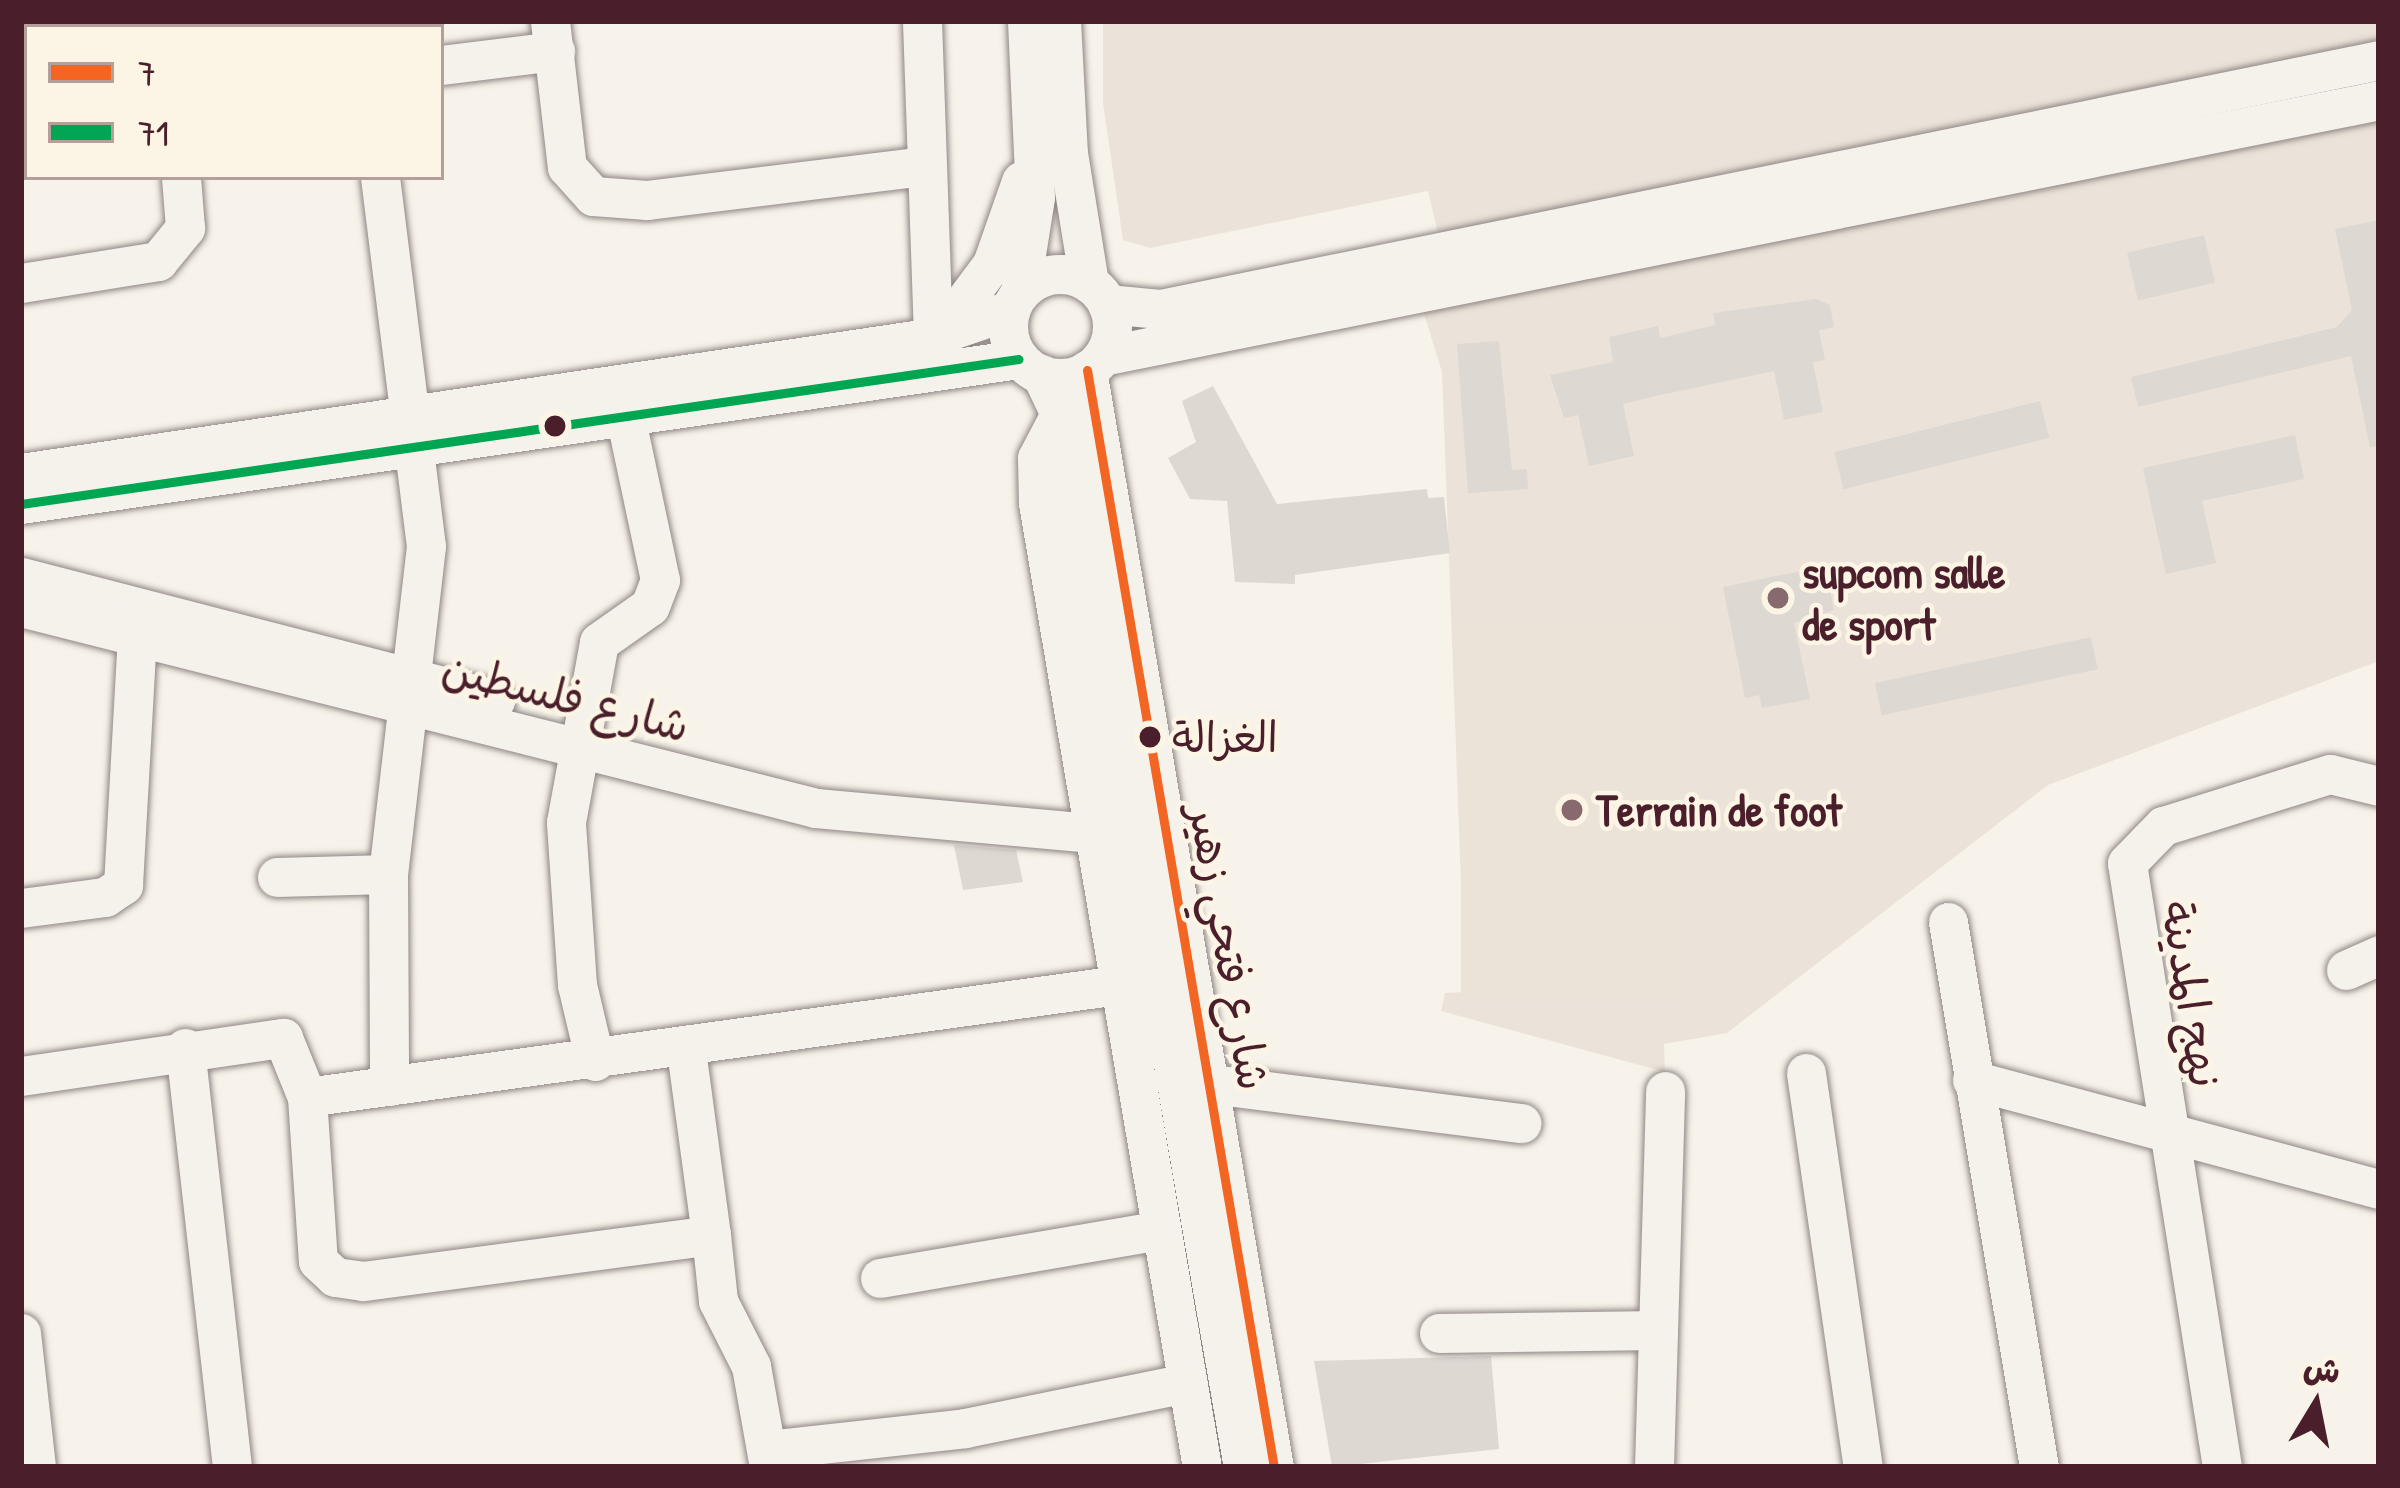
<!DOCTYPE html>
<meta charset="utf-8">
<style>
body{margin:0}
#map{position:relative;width:2400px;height:1488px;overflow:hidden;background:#f7f3ea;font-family:"Patrick Hand","Playpen Sans Arabic",sans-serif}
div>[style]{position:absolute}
.built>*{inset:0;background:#ebe3d9}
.green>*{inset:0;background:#ebe2d8;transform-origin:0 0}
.building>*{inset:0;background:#ddd8d2;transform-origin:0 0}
.roads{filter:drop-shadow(0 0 3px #908684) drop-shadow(0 0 3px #908684)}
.minor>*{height:39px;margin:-19.5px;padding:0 19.5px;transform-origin:19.5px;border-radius:19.5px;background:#f5f2ec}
.minor>.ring{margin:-19.5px;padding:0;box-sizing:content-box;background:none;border:39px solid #f5f2ec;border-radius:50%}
.bus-1>*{height:9px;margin:-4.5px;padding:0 4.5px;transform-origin:4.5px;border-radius:4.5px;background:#f26522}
.bus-2>*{height:9px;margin:-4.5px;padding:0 4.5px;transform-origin:4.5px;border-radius:4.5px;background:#00a651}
.dots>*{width:33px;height:33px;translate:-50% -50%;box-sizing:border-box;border:6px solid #fcf5e5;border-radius:50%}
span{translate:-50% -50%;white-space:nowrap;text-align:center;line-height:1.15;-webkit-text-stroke:9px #fcf5e5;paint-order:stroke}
.bus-label{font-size:42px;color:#4a1f2b}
.left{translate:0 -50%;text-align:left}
.poi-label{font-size:45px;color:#4a1f2b;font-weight:700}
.street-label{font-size:45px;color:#4a1f2b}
.frame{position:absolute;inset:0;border:24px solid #4a1f2b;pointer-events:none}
.legend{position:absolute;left:24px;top:24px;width:420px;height:156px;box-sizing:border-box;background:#fcf5e5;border:3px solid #b59f9b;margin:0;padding:15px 21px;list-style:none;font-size:36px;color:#4a1f2b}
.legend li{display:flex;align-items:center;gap:24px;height:60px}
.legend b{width:60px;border:3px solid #b59f9b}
.north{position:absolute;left:2256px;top:1344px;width:120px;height:120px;-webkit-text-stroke:9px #fcf5e5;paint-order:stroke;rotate:10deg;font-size:33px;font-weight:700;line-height:48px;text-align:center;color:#4a1f2b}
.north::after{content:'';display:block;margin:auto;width:42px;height:54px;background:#4a1f2b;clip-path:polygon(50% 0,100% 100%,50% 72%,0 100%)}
</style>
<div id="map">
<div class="built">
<i style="clip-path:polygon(1103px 21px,2379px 21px,2379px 661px,2048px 785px,1727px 1033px,1664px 1044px,1665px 1072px,1441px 1011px,1445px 993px,1465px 992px,1442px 372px,1422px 307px,1443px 254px,1428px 191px,1150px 248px,1123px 240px,1103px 103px)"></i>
</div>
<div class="green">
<i style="left:1461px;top:627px;width:211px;height:371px"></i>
</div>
<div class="building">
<i style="clip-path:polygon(2379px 220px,2379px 446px,2370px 447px,2351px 356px,2138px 407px,2131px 377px,2337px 327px,2352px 310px,2335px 229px)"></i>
<i style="left:2204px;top:235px;width:49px;height:79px;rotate:77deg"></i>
<i style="clip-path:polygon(1816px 299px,1830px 305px,1834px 327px,1819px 330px,1825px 360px,1813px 362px,1823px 412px,1784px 420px,1774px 371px,1656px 396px,1623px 404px,1634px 456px,1589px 466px,1578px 415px,1564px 418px,1550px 375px,1613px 362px,1609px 337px,1658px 326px,1660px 338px,1715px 325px,1713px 313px)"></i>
<i style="clip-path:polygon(1499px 341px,1512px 470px,1527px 469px,1528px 489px,1468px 493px,1457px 344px)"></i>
<i style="clip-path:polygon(1213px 386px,1277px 504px,1427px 489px,1428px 498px,1444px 497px,1450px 553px,1295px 575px,1295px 584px,1235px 582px,1227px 501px,1190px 499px,1168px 458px,1196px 442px,1182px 401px)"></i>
<i style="left:2040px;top:401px;width:38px;height:212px;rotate:76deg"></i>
<i style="clip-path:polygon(2295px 435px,2304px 479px,2202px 501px,2216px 563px,2166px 574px,2143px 468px)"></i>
<i style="clip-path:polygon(1801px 571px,1826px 572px,1834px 610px,1794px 623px,1810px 699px,1762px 708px,1759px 695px,1745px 698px,1723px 587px)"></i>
<i style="left:2091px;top:637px;width:33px;height:221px;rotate:78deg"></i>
<i style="clip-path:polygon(954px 845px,1016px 850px,1023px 882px,963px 890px)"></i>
<i style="clip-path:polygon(1491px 1356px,1499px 1449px,1332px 1467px,1314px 1361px)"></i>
</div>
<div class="roads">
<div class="minor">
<i style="left:160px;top:21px;width:6px;rotate:81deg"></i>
<i style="left:360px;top:21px;width:6px;rotate:90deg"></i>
<i style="left:550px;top:21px;width:147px;rotate:83.4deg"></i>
<i style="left:567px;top:167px;width:39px;rotate:48deg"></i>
<i style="left:593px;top:196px;width:54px;rotate:4.2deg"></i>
<i style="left:647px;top:200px;width:278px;rotate:-7deg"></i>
<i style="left:922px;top:21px;width:342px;rotate:88deg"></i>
<i style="left:1061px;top:21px;width:132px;rotate:87deg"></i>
<i style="left:1068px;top:153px;width:132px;rotate:80.8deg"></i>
<i style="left:441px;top:65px;width:115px;rotate:-7deg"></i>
<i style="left:21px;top:115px;width:6px;rotate:-9deg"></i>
<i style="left:380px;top:177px;width:372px;rotate:82.9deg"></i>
<i style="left:426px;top:546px;width:330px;rotate:96.6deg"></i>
<i style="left:388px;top:874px;width:212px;rotate:89.7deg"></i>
<i class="ring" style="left:1008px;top:274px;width:65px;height:65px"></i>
<i style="left:21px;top:283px;width:139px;rotate:-9.1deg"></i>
<i style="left:158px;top:261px;width:43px;rotate:-50.7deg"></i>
<i style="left:185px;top:228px;width:51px;rotate:-94.5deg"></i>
<i style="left:1020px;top:292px;width:96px;rotate:-81deg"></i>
<i style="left:1035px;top:197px;width:176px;rotate:-92.6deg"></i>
<i style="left:1107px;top:304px;width:53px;rotate:5.4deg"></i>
<i style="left:1160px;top:309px;width:1244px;rotate:-11.54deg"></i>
<i style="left:940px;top:334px;width:87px;rotate:-53.4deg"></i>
<i style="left:992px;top:264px;width:88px;rotate:-70.7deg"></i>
<i style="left:1103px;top:356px;width:1301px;rotate:-11.34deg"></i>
<i style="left:1087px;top:370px;width:1113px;rotate:80.33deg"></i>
<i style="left:1041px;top:374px;width:44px;rotate:64.6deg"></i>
<i style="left:1060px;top:414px;width:1069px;rotate:80.14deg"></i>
<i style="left:1060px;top:414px;width:50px;rotate:117.6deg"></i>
<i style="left:1037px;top:458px;width:45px;rotate:88.7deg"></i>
<i style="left:1038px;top:503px;width:978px;rotate:80.35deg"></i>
<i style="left:21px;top:473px;width:917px;rotate:-8.47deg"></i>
<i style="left:928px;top:338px;width:87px;rotate:-18.9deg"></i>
<i style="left:21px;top:504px;width:1008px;rotate:-8.27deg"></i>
<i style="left:21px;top:577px;width:490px;rotate:14.5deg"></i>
<i style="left:21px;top:607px;width:820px;rotate:14.19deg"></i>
<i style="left:816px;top:808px;width:311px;rotate:5.2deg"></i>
<i style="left:277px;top:877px;width:111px;rotate:-1.5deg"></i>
<i style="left:21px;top:908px;width:85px;rotate:-7.5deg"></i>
<i style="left:105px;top:897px;width:22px;rotate:-34deg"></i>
<i style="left:123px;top:885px;width:271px;rotate:-86.8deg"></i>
<i style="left:1948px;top:922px;width:553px;rotate:80.52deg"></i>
<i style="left:2346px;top:970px;width:36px;rotate:-24deg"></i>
<i style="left:185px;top:1048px;width:422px;rotate:83.6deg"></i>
<i style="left:595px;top:1061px;width:78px;rotate:-103.3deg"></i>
<i style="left:577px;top:985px;width:163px;rotate:-93.9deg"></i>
<i style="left:566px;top:822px;width:183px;rotate:-79.6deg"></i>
<i style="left:599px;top:642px;width:62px;rotate:-35.2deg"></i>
<i style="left:650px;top:606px;width:28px;rotate:-69deg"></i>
<i style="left:660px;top:580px;width:168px;rotate:-102deg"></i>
<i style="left:1806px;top:1073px;width:398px;rotate:81.8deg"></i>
<i style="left:21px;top:1076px;width:265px;rotate:-8.3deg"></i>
<i style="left:283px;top:1038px;width:64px;rotate:67.9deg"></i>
<i style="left:307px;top:1097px;width:164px;rotate:86.2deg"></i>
<i style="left:318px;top:1261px;width:23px;rotate:43deg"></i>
<i style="left:335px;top:1277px;width:28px;rotate:8deg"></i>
<i style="left:363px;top:1281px;width:351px;rotate:-7.5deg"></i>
<i style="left:711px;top:1235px;width:186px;rotate:-97.7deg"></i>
<i style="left:1972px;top:1080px;width:421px;rotate:15deg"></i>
<i style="left:1204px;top:1083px;width:320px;rotate:7.2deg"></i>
<i style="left:307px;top:1097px;width:819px;rotate:-7.86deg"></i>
<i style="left:711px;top:1235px;width:66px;rotate:83.9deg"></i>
<i style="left:718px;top:1301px;width:73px;rotate:63.1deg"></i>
<i style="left:751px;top:1366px;width:103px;rotate:79.9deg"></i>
<i style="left:880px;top:1278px;width:284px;rotate:-9.7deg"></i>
<i style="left:21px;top:1333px;width:135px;rotate:83.6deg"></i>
<i style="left:1439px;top:1333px;width:219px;rotate:-0.8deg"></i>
<i style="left:767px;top:1450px;width:199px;rotate:-6.3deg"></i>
<i style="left:965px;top:1428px;width:227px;rotate:-11.5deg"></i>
<i style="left:1654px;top:1467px;width:376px;rotate:-88.3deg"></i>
<i style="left:2222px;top:1467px;width:611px;rotate:-98.94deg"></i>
<i style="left:2127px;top:863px;width:52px;rotate:-45.8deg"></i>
<i style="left:2163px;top:826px;width:175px;rotate:-17.3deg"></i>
<i style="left:2330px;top:774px;width:50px;rotate:13.8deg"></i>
</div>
</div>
<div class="bus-1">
<i style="left:1087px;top:370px;width:1113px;rotate:80.33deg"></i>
</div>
<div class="bus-2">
<i style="left:21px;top:504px;width:1008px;rotate:-8.27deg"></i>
</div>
<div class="dots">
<i style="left:555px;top:426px;background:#4a1f2b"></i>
<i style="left:1778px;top:598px;background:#87696e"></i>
<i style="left:1150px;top:737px;background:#4a1f2b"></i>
<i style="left:1572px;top:810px;background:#87696e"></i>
</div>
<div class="bus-label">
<span class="left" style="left:1172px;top:737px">الغزالة</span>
</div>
<div class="poi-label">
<span class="left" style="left:1802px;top:598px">supcom salle<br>de sport</span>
<span class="left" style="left:1596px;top:810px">Terrain de foot</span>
</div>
<div class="street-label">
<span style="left:566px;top:696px;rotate:14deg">شارع فلسطين</span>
<span style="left:1230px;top:947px;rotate:80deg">شارع فتحي زهير</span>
<span style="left:2192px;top:994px;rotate:81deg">نهج المدينة</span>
</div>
<div class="frame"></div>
<ul class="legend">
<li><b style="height:15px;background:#f26522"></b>7</li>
<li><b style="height:15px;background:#00a651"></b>71</li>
</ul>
<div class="north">ش</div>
</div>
